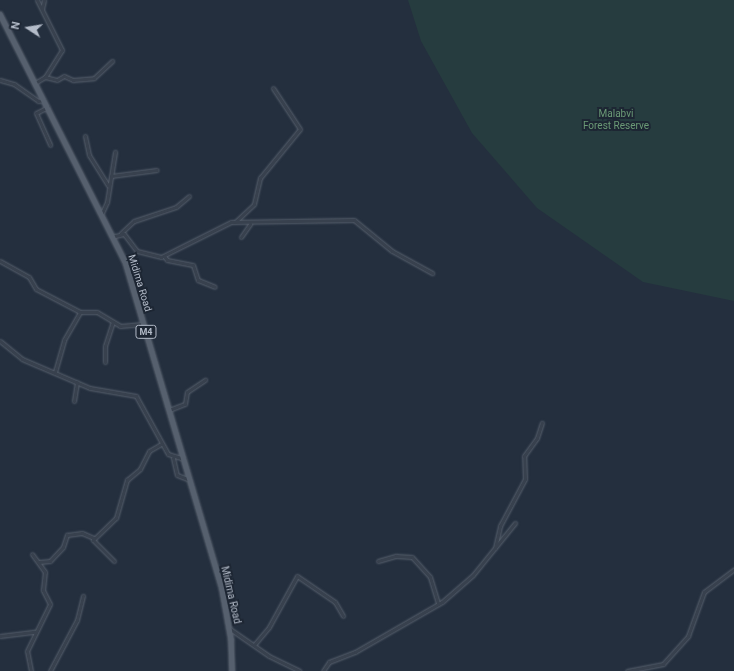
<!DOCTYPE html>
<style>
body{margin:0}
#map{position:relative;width:734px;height:671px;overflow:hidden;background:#242f3e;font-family:Roboto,sans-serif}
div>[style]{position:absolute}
.green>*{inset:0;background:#263c3f}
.roads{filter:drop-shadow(0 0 1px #565f6c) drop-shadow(0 0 1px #565f6c)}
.minor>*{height:3px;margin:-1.5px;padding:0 1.5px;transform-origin:1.5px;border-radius:1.5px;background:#38414e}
.primary>*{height:4.5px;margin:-2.25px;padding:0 2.25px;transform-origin:2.25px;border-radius:2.25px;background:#56606e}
span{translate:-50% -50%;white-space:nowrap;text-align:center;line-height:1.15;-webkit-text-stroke:4px #1d2633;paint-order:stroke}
.shield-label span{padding:1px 3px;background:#1d2633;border:1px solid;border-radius:3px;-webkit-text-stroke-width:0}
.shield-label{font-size:9px;color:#b4bcc9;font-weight:700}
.park-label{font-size:10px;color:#6b9a76}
.street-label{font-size:10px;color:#b4bcc9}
.north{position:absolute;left:8px;top:8px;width:40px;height:40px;-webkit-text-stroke:3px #1d2633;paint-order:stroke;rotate:282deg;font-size:11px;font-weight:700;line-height:16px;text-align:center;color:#b4bcc9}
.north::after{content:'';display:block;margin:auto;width:14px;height:18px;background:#b4bcc9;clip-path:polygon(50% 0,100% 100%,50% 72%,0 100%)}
</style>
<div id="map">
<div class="green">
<i style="clip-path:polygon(408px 0,734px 0,734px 301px,643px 282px,537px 208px,472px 133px,421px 41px)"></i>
</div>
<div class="roads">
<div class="minor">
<i style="left:37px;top:0;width:56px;rotate:63.4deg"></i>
<i style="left:62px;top:50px;width:32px;rotate:122deg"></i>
<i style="left:42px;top:9px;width:9px;rotate:-77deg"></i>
<i style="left:0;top:80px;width:15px;rotate:16deg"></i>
<i style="left:14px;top:84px;width:29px;rotate:35deg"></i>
<i style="left:38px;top:101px;width:6px;rotate:-9deg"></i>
<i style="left:35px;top:83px;width:12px;rotate:-31deg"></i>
<i style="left:45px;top:77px;width:12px;rotate:14deg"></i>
<i style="left:57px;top:80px;width:8px;rotate:-30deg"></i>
<i style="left:64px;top:76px;width:10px;rotate:24deg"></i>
<i style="left:73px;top:80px;width:21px;rotate:-5deg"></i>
<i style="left:94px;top:78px;width:25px;rotate:-43deg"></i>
<i style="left:48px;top:107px;width:13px;rotate:153deg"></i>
<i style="left:36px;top:113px;width:35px;rotate:66deg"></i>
<i style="left:85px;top:136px;width:19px;rotate:78deg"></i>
<i style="left:89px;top:155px;width:36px;rotate:58deg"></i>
<i style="left:111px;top:176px;width:46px;rotate:-7.4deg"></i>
<i style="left:102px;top:213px;width:12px;rotate:-66deg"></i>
<i style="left:107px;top:202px;width:51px;rotate:-80.9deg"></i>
<i style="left:235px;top:222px;width:26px;rotate:-43deg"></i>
<i style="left:254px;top:204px;width:27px;rotate:-77deg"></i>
<i style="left:260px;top:178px;width:63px;rotate:-50.8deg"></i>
<i style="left:300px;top:129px;width:49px;rotate:-123.4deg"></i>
<i style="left:121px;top:233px;width:18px;rotate:-43deg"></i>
<i style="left:134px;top:221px;width:44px;rotate:-18.4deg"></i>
<i style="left:176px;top:207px;width:17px;rotate:-40deg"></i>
<i style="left:115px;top:236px;width:9px;rotate:-13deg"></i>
<i style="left:124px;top:234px;width:21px;rotate:53deg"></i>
<i style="left:137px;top:251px;width:25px;rotate:14deg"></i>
<i style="left:161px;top:257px;width:78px;rotate:-26.6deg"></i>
<i style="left:231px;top:222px;width:123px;rotate:-0.9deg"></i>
<i style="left:354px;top:220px;width:49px;rotate:39.2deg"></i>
<i style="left:392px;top:251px;width:46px;rotate:28.8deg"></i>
<i style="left:241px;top:237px;width:16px;rotate:-55deg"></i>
<i style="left:164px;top:256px;width:5px;rotate:53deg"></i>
<i style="left:167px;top:260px;width:26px;rotate:11deg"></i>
<i style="left:193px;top:265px;width:16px;rotate:72deg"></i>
<i style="left:198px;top:280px;width:18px;rotate:22deg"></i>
<i style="left:0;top:261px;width:33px;rotate:29deg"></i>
<i style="left:29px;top:277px;width:14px;rotate:60deg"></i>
<i style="left:36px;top:289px;width:50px;rotate:27.6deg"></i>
<i style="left:80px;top:312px;width:17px"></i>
<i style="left:97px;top:312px;width:27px;rotate:31deg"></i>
<i style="left:120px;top:326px;width:23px;rotate:-5deg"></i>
<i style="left:0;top:341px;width:28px;rotate:39deg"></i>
<i style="left:22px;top:359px;width:74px;rotate:23.1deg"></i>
<i style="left:90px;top:388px;width:47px;rotate:9.9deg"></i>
<i style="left:136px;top:396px;width:66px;rotate:61.1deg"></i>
<i style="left:168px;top:454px;width:17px;rotate:17deg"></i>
<i style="left:105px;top:362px;width:16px;rotate:-90deg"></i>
<i style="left:105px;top:346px;width:25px;rotate:-72deg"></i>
<i style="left:55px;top:372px;width:33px;rotate:-74deg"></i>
<i style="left:64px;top:340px;width:32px;rotate:-60deg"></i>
<i style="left:74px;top:401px;width:19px;rotate:-81deg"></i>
<i style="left:169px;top:410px;width:17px;rotate:-21deg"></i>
<i style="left:185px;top:404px;width:12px;rotate:-81deg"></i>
<i style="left:187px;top:392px;width:22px;rotate:-34deg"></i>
<i style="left:173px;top:458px;width:17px;rotate:77deg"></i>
<i style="left:177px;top:475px;width:14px;rotate:21deg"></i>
<i style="left:495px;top:548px;width:23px;rotate:-77deg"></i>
<i style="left:500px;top:526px;width:53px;rotate:-62deg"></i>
<i style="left:525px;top:479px;width:23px;rotate:-92deg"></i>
<i style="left:524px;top:456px;width:22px;rotate:-54deg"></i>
<i style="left:537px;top:438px;width:16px;rotate:-72deg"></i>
<i style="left:114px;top:561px;width:30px;rotate:-135deg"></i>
<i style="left:93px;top:540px;width:32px;rotate:-44deg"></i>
<i style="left:116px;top:518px;width:40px;rotate:-74deg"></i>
<i style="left:127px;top:480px;width:17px;rotate:-40deg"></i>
<i style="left:140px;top:469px;width:20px;rotate:-63deg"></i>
<i style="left:149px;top:451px;width:14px;rotate:-30deg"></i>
<i style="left:378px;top:561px;width:19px;rotate:-16deg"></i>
<i style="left:396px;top:556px;width:16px;rotate:4deg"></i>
<i style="left:412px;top:557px;width:27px;rotate:48deg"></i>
<i style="left:430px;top:577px;width:28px;rotate:73deg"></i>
<i style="left:39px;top:562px;width:11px;rotate:-5deg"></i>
<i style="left:50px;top:561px;width:19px;rotate:-47deg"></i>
<i style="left:63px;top:547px;width:13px;rotate:-72deg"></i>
<i style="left:67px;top:535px;width:15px;rotate:-8deg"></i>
<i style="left:82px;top:533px;width:13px;rotate:23deg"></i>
<i style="left:230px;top:629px;width:47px;rotate:34.7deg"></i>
<i style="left:269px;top:656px;width:34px;rotate:26deg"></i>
<i style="left:0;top:636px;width:35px;rotate:-7deg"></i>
<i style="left:254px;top:645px;width:23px;rotate:-50deg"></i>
<i style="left:269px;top:627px;width:58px;rotate:-61.2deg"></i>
<i style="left:297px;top:576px;width:46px;rotate:34.4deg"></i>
<i style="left:335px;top:602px;width:16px;rotate:60deg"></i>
<i style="left:31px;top:671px;width:20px;rotate:-101deg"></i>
<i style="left:27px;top:651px;width:52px;rotate:-63.9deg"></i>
<i style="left:50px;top:604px;width:16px;rotate:-117deg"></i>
<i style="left:43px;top:590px;width:18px;rotate:-84deg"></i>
<i style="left:45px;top:572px;width:22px;rotate:-126deg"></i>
<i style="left:50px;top:671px;width:58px;rotate:-62.1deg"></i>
<i style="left:77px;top:620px;width:25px;rotate:-76deg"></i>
<i style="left:323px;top:671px;width:11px;rotate:-56deg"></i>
<i style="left:329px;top:662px;width:28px;rotate:-21deg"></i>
<i style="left:355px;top:652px;width:100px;rotate:-29.9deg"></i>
<i style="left:442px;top:602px;width:41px;rotate:-41.1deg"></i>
<i style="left:473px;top:575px;width:67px;rotate:-51.1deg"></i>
<i style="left:627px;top:671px;width:37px;rotate:-11deg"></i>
<i style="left:663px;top:664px;width:38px;rotate:-48deg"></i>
<i style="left:688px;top:636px;width:47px;rotate:-70deg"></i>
<i style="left:704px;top:592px;width:38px;rotate:-37deg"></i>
</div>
<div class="primary">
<i style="left:0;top:14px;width:277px;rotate:63.2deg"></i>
<i style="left:125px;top:261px;width:342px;rotate:73.5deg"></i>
<i style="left:222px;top:589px;width:51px;rotate:79.8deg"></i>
<i style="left:231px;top:639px;width:32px;rotate:88deg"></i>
</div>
</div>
<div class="shield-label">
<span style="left:146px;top:332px">M4</span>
</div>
<div class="park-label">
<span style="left:616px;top:119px">Malabvi<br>Forest Reserve</span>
</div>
<div class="street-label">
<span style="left:140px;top:283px;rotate:73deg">Midima Road</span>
<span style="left:231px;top:595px;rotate:77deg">Midima Road</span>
</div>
<div class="north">N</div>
</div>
